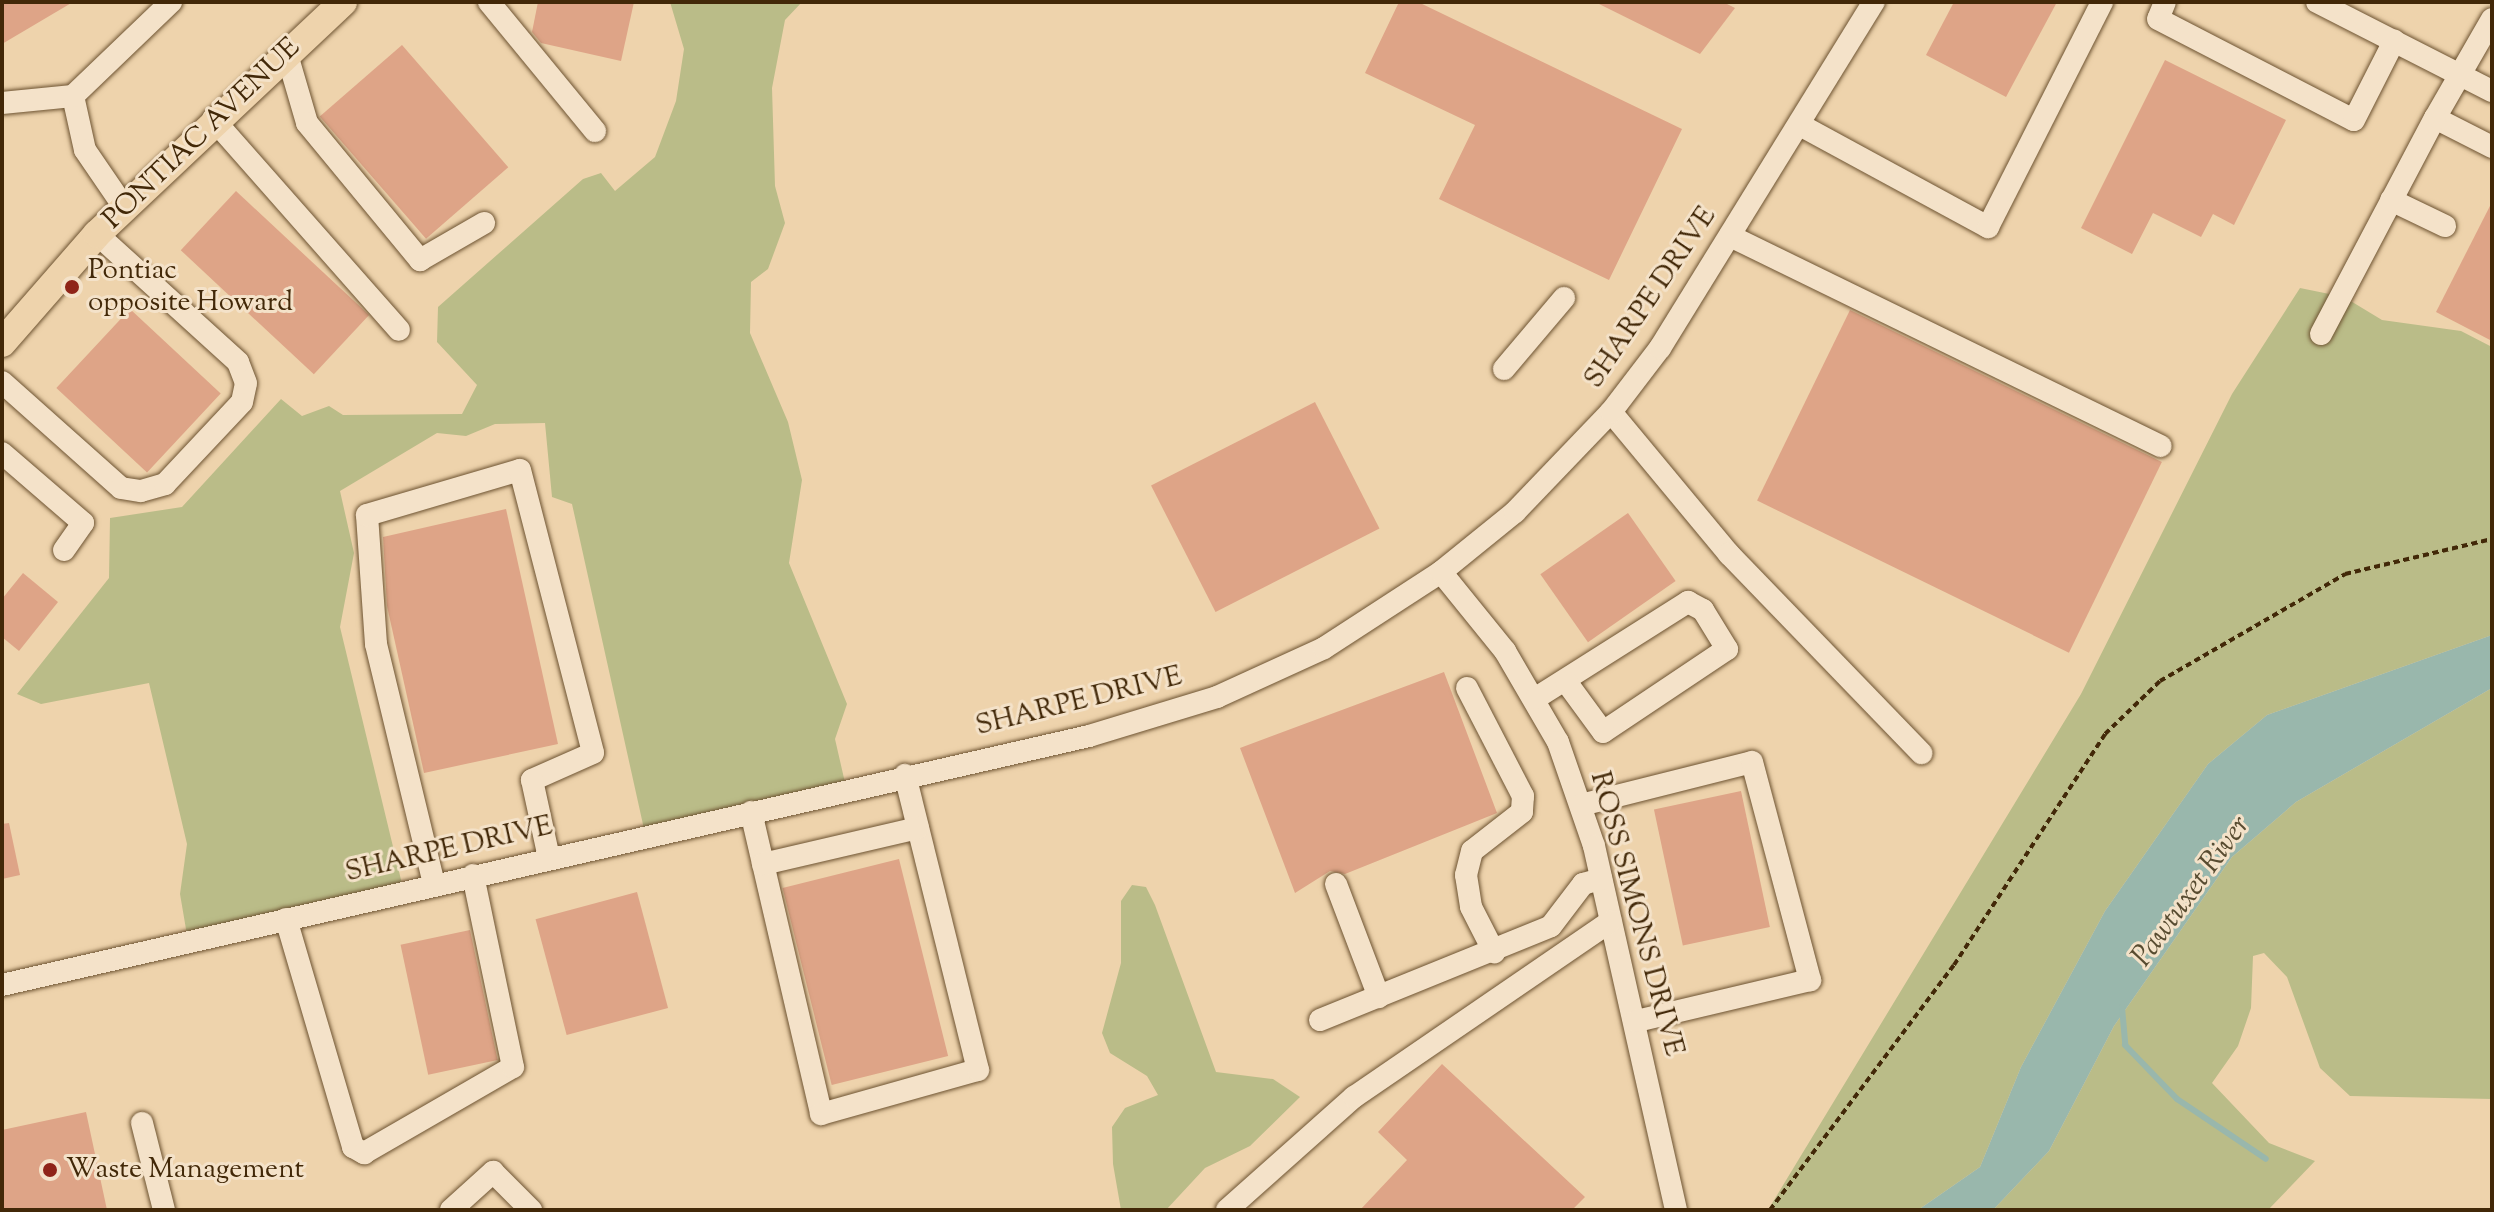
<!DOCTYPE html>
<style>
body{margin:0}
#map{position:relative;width:2494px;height:1212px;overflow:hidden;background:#eed3ac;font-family:"Sorts Mill Goudy",serif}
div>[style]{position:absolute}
.green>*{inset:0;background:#babc88}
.water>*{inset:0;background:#99b7ac}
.stream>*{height:6px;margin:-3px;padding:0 3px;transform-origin:3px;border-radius:3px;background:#99b7ac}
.building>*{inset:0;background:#dea487;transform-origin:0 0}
.path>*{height:4px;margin-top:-2px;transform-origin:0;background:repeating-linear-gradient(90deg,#422808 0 6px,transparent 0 10px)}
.roads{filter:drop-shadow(0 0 2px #6d5331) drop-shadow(0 0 2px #6d5331)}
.minor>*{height:22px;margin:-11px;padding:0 11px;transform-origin:11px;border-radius:11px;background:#f4e2c9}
.major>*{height:28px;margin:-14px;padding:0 14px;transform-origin:14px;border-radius:14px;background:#eed3ac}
.dots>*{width:22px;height:22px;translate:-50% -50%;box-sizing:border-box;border:4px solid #f4e2c9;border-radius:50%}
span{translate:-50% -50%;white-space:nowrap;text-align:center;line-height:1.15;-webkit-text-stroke:6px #f4e2c9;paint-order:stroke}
.street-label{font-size:28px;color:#422808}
.poi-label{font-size:28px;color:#422808}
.left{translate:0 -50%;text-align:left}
.water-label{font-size:30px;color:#584c31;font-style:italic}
.frame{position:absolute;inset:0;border:4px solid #422808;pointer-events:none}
</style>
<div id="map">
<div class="green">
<i style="clip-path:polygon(670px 2px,802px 2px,785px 20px,772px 88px,775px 186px,785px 223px,768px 269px,751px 282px,750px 333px,788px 422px,802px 480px,789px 563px,847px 704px,835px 739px,846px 787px,644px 829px,572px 504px,552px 497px,545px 423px,495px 424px,466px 436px,437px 433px,340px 491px,354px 553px,340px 627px,403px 888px,187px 935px,180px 894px,187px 844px,149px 683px,41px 704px,17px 694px,109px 578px,110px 518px,182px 507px,281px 399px,302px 416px,329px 406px,343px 415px,462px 414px,477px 385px,437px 342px,438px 307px,583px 179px,601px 173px,615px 191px,655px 157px,676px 101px,684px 49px)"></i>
<i style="clip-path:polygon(2300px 288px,2344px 297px,2382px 320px,2461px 331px,2492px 347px,2492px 635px,2267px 715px,2208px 764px,2105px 911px,2021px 1067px,1980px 1167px,1918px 1210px,1768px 1210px,2081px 694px,2232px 394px)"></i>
<i style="clip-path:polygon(2492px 688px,2492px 1099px,2350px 1096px,2320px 1068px,2287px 977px,2264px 953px,2253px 956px,2251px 1008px,2238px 1046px,2212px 1083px,2269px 1143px,2315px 1161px,2268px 1210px,1993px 1210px,2049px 1151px,2114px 1026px,2232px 857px,2296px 802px)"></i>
<i style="clip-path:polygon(1132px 885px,1146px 887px,1155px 905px,1216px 1072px,1273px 1079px,1300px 1097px,1250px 1146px,1205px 1168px,1166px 1210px,1121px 1210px,1113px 1164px,1112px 1127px,1125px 1108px,1158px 1095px,1147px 1076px,1110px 1053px,1102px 1033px,1121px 963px,1121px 901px)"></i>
</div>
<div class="water">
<i style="clip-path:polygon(2492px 635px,2492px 688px,2296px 802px,2232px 857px,2114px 1026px,2049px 1151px,1993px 1210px,1918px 1210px,1980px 1167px,2021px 1067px,2105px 911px,2208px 764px,2267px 715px)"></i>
</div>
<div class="stream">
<i style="left:2122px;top:1007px;width:38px;rotate:85deg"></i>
<i style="left:2125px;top:1045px;width:75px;rotate:46.1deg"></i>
<i style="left:2177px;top:1099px;width:107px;rotate:34deg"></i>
</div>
<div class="building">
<i style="clip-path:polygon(2px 2px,73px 2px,2px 44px)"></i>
<i style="clip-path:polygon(538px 2px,634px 2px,621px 61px,541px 43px,532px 32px)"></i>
<i style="clip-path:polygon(1399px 2px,1418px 2px,1682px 129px,1609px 280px,1439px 199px,1475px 125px,1365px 73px)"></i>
<i style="clip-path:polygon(1595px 2px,1723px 2px,1735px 8px,1700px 54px)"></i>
<i style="clip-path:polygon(1954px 2px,2057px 2px,2006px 97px,1926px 55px)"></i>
<i style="left:402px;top:45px;width:162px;height:109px;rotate:49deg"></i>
<i style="clip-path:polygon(2165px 60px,2286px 120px,2234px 225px,2213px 214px,2201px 237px,2153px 213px,2132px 254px,2081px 228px)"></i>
<i style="left:236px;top:191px;width:182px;height:81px;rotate:43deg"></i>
<i style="clip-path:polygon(2492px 202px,2492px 341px,2436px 312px)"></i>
<i style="left:130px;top:309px;width:124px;height:108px;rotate:43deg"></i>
<i style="left:1850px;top:310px;width:347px;height:212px;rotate:26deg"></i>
<i style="left:1315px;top:402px;width:142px;height:184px;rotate:63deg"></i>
<i style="clip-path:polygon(506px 509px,558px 744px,424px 773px,387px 606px,383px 537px)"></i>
<i style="left:1628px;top:513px;width:83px;height:107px;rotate:55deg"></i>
<i style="clip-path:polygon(23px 573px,58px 602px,19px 651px,2px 637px,2px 599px)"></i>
<i style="clip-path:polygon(1444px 672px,1497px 813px,1345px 874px,1330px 871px,1295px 893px,1240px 748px)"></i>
<i style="left:1741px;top:791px;width:139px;height:89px;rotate:78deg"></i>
<i style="clip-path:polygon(9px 823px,20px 875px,2px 879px,2px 824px)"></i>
<i style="left:899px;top:859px;width:203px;height:120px;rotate:76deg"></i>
<i style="left:637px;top:892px;width:120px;height:105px;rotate:75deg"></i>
<i style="left:470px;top:930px;width:133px;height:71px;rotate:78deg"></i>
<i style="clip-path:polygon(1442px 1064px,1585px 1197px,1572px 1210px,1360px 1210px,1407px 1160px,1378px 1132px)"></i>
<i style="clip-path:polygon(86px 1112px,107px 1210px,2px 1210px,2px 1130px)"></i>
</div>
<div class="path">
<i style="left:1770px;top:1210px;width:306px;rotate:-53.1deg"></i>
<i style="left:1954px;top:965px;width:276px;rotate:-56.8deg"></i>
<i style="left:2105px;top:734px;width:76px;rotate:-43.9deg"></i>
<i style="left:2160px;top:681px;width:214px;rotate:-30deg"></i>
<i style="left:2345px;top:574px;width:151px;rotate:-13.4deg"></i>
</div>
<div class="roads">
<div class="minor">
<i style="left:489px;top:2px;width:167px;rotate:50.6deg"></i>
<i style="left:2165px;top:2px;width:18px;rotate:112deg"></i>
<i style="left:2158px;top:19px;width:220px;rotate:27.3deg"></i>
<i style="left:2354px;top:120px;width:89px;rotate:-63.1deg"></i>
<i style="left:2317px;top:2px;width:196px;rotate:27deg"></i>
<i style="left:2492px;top:19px;width:114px;rotate:119.9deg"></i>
<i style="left:2435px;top:118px;width:64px;rotate:27deg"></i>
<i style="left:286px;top:51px;width:75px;rotate:73.7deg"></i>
<i style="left:307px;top:123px;width:178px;rotate:50.5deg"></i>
<i style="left:420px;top:260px;width:74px;rotate:-30deg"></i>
<i style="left:73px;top:96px;width:55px;rotate:77.5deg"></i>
<i style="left:85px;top:150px;width:69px;rotate:55.6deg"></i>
<i style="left:2px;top:103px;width:71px;rotate:-5.6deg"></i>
<i style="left:73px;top:96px;width:136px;rotate:-43.8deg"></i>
<i style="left:213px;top:119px;width:281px;rotate:48.6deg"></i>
<i style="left:1800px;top:125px;width:214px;rotate:28.5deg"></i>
<i style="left:1988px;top:227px;width:252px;rotate:-63.1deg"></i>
<i style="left:2391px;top:200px;width:60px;rotate:25.7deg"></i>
<i style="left:1730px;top:236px;width:479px;rotate:26deg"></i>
<i style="left:2321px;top:334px;width:244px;rotate:-62.2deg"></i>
<i style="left:1504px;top:369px;width:93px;rotate:-49.8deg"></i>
<i style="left:2px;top:382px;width:159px;rotate:41.7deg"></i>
<i style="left:121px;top:488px;width:20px;rotate:9deg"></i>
<i style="left:141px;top:491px;width:25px;rotate:-16deg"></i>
<i style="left:165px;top:484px;width:112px;rotate:-46.8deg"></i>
<i style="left:242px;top:402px;width:19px;rotate:-78deg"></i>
<i style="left:246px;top:383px;width:22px;rotate:-111deg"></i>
<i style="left:238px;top:362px;width:190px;rotate:-137.8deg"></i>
<i style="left:1611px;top:412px;width:185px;rotate:50.3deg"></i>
<i style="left:1729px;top:554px;width:277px;rotate:46deg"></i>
<i style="left:2px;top:453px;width:107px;rotate:40.8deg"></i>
<i style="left:83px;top:523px;width:33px;rotate:125deg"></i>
<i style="left:1441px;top:572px;width:102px;rotate:51deg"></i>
<i style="left:1505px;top:651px;width:105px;rotate:59.8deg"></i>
<i style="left:1558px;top:742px;width:110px;rotate:70.9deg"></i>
<i style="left:1594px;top:846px;width:373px;rotate:77.3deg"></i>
<i style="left:1467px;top:688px;width:122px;rotate:62.6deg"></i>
<i style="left:1523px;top:796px;width:16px;rotate:94deg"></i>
<i style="left:1522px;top:812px;width:63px;rotate:142deg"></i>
<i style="left:1472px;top:851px;width:25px;rotate:104deg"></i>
<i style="left:1466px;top:875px;width:32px;rotate:81deg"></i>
<i style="left:1471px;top:907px;width:51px;rotate:62.9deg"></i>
<i style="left:1536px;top:698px;width:180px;rotate:-32.3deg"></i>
<i style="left:1688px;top:602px;width:17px;rotate:28deg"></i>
<i style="left:1703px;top:610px;width:46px;rotate:58.4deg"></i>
<i style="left:1727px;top:649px;width:149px;rotate:146.2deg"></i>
<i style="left:1603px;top:732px;width:61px;rotate:-126.3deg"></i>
<i style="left:1581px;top:805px;width:176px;rotate:-14.1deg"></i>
<i style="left:1752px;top:762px;width:226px;rotate:75.1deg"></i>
<i style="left:1810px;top:980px;width:179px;rotate:166.7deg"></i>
<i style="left:751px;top:812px;width:310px;rotate:76.9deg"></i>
<i style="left:821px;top:1114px;width:163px;rotate:-15.7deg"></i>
<i style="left:978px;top:1070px;width:304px;rotate:-103.9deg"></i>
<i style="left:763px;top:864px;width:159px;rotate:-13.1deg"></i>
<i style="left:434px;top:884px;width:247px;rotate:-103.6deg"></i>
<i style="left:376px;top:644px;width:129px;rotate:-94deg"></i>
<i style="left:367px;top:515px;width:159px;rotate:-16.4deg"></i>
<i style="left:520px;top:470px;width:292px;rotate:75.5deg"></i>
<i style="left:593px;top:753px;width:67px;rotate:156.1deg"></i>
<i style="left:532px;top:780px;width:80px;rotate:77.7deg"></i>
<i style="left:1336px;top:884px;width:121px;rotate:69.2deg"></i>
<i style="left:286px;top:919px;width:238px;rotate:73.6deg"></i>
<i style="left:353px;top:1147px;width:13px;rotate:29deg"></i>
<i style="left:364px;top:1153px;width:172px;rotate:-30deg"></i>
<i style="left:513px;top:1067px;width:196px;rotate:-101.8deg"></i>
<i style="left:2px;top:985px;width:1115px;rotate:-12.9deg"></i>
<i style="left:1089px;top:736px;width:134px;rotate:-16.9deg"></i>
<i style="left:1217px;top:697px;width:118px;rotate:-24.6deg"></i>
<i style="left:1324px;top:648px;width:140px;rotate:-33deg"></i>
<i style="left:1441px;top:572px;width:95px;rotate:-39deg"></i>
<i style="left:1515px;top:512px;width:139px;rotate:-46.2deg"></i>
<i style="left:1611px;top:412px;width:81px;rotate:-52.6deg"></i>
<i style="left:1660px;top:348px;width:407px;rotate:-58.3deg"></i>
<i style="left:1320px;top:1020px;width:249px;rotate:-22.1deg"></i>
<i style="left:1551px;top:926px;width:53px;rotate:-52.7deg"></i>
<i style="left:1583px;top:884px;width:19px;rotate:-16deg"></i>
<i style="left:142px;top:1123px;width:90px;rotate:75.8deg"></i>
<i style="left:451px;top:1210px;width:57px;rotate:-42.1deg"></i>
<i style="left:493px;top:1172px;width:54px;rotate:45deg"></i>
<i style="left:1227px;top:1210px;width:170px;rotate:-41.7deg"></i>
<i style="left:1354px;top:1097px;width:311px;rotate:-34.4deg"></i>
</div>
<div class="major">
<i style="left:2px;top:343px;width:145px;rotate:-48.9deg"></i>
<i style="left:97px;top:234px;width:338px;rotate:-43.3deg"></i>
</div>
</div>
<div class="dots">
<i style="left:72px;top:287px;background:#8f2418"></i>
<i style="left:50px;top:1170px;background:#8f2418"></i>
</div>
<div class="street-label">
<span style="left:202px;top:134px;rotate:-44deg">PONTIAC AVENUE</span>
<span style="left:1651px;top:298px;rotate:-56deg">SHARPE DRIVE</span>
<span style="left:1079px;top:702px;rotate:-14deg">SHARPE DRIVE</span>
<span style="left:449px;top:850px;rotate:-13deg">SHARPE DRIVE</span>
<span style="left:1636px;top:914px;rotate:75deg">ROSS SIMONS DRIVE</span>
</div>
<div class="poi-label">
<span class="left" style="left:88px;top:287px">Pontiac<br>opposite Howard</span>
<span class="left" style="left:66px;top:1170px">Waste Management</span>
</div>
<div class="water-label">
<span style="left:2192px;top:892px;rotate:-54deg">Pawtuxet River</span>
</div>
<div class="frame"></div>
</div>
